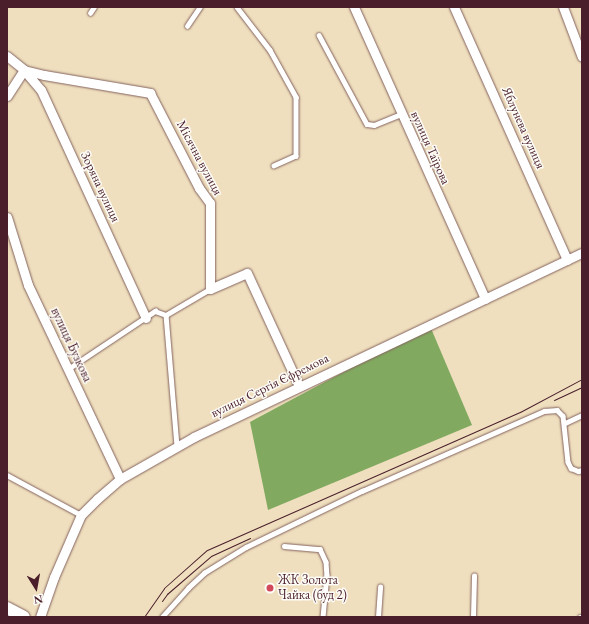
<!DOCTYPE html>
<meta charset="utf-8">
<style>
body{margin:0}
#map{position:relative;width:589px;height:624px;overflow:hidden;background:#efdfbe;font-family:"EB Garamond",serif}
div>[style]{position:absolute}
.forest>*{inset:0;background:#81a960}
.roads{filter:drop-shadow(0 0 1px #84625e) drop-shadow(0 0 1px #84625e)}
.service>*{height:4.5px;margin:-2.25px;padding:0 2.25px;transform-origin:2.25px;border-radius:2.25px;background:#fff}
.minor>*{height:9px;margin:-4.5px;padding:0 4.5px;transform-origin:4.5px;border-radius:4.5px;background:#fff}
.tertiary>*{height:12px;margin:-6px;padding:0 6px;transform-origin:6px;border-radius:6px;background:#fff}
.tram>*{height:1px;margin:-0.5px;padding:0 0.5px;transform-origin:0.5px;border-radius:0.5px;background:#4a1f2b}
.dots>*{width:11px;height:11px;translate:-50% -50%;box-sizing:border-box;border:2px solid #fdfcf7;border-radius:50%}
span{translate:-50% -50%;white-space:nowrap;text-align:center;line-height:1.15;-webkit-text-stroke:3px #fdfcf7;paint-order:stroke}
.street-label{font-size:13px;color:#4a1f2b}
.poi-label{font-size:13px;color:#4a1f2b}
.left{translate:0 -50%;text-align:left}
.frame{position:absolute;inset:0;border:8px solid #4a1f2b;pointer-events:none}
.north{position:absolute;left:16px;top:568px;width:40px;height:40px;-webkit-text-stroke:3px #fdfcf7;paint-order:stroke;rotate:169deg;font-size:11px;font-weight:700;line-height:16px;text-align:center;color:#4a1f2b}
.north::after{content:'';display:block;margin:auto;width:14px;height:18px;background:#4a1f2b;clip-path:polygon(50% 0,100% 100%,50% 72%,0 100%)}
</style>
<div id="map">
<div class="forest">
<i style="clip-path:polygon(430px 326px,472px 425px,268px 510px,250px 422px)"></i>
</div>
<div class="roads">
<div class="service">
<i style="left:237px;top:7px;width:54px;rotate:52.5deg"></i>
<i style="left:270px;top:50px;width:54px;rotate:61deg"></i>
<i style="left:296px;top:97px;width:59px;rotate:90deg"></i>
<i style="left:296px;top:156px;width:24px;rotate:156deg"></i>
<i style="left:90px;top:13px;width:7px;rotate:-56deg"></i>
<i style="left:187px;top:26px;width:23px;rotate:-56deg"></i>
<i style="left:319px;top:35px;width:101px;rotate:61.7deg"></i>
<i style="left:367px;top:124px;width:7px;rotate:8deg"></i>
<i style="left:374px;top:125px;width:29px;rotate:-22deg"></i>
<i style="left:166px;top:315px;width:131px;rotate:85.2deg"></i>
<i style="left:68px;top:369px;width:105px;rotate:-33.7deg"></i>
<i style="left:155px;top:311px;width:12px;rotate:20deg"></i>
<i style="left:166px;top:315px;width:51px;rotate:-30.6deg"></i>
<i style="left:565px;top:423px;width:19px;rotate:-25deg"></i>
<i style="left:7px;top:475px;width:84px;rotate:28.4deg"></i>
<i style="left:284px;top:546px;width:36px;rotate:5deg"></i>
<i style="left:320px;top:549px;width:14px;rotate:65deg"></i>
<i style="left:326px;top:562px;width:13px;rotate:86deg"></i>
<i style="left:327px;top:575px;width:42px;rotate:95.4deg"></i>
<i style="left:162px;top:617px;width:39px;rotate:-48deg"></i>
<i style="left:188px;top:588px;width:22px;rotate:-43deg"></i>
<i style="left:204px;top:573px;width:49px;rotate:-31.8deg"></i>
<i style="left:246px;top:547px;width:129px;rotate:-25.8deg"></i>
<i style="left:362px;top:491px;width:199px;rotate:-23.7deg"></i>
<i style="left:544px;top:411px;width:13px;rotate:-4deg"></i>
<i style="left:557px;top:410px;width:8px;rotate:45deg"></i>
<i style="left:563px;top:416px;width:46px;rotate:83.8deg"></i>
<i style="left:568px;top:462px;width:7px;rotate:63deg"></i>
<i style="left:571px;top:468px;width:8px;rotate:23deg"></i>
<i style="left:578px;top:471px;width:4px;rotate:-14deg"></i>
<i style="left:378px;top:617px;width:30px;rotate:-86deg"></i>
<i style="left:473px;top:617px;width:41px;rotate:-88.6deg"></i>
<i style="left:580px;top:617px;width:2px"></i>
</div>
<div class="minor">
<i style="left:354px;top:7px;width:320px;rotate:65.8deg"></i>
<i style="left:454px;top:7px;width:277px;rotate:65.9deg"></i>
<i style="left:563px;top:7px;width:53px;rotate:69.2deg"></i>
<i style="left:7px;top:56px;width:22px;rotate:39deg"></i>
<i style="left:24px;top:70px;width:21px;rotate:14deg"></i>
<i style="left:44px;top:75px;width:108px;rotate:9.6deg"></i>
<i style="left:150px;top:93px;width:107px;rotate:62.7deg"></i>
<i style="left:199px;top:188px;width:19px;rotate:54deg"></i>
<i style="left:210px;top:203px;width:86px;rotate:90deg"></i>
<i style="left:210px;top:289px;width:40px;rotate:-23.4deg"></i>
<i style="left:247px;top:273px;width:124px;rotate:65.3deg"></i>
<i style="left:7px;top:96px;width:31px;rotate:-57deg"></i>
<i style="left:24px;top:70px;width:26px;rotate:50deg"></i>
<i style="left:41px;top:90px;width:251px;rotate:65.3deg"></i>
<i style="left:7px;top:217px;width:71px;rotate:72.8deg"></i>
<i style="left:28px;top:285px;width:215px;rotate:64.6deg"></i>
<i style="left:40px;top:617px;width:42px;rotate:-70.7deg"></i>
<i style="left:54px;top:577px;width:68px;rotate:-66.5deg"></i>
<i style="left:81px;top:515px;width:23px;rotate:-45deg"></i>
<i style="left:97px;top:499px;width:30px;rotate:-41deg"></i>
<i style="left:120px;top:479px;width:85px;rotate:-29.6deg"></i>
<i style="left:194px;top:437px;width:429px;rotate:-25.4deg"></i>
</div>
<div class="tertiary">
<i style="left:7px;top:608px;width:19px;rotate:28deg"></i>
</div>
</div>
<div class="tram">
<i style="left:554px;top:400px;width:31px;rotate:-25deg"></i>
<i style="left:162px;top:601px;width:9px;rotate:-54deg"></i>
<i style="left:167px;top:594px;width:58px;rotate:-40.8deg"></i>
<i style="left:211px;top:556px;width:43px;rotate:-24.8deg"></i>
<i style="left:144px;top:617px;width:35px;rotate:-55deg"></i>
<i style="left:164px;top:588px;width:57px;rotate:-41.5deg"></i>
<i style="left:207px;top:550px;width:342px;rotate:-23.8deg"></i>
<i style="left:520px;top:412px;width:70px;rotate:-28deg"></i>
</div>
<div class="dots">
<i style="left:270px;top:588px;background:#d1495b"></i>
</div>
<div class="street-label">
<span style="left:523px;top:128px;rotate:66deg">Яблунева вулиця</span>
<span style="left:430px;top:148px;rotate:66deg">вулиця Таїрова</span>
<span style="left:199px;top:158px;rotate:62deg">Місячна вулиця</span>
<span style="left:100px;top:187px;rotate:65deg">Зоряна вулиця</span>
<span style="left:71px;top:345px;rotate:65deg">вулиця Бузкова</span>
<span style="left:270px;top:386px;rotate:-26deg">вулиця Сергія Єфремова</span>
</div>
<div class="poi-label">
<span class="left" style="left:278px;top:588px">ЖК Золота<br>Чайка (буд 2)</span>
</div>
<div class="frame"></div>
<div class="north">N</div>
</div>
